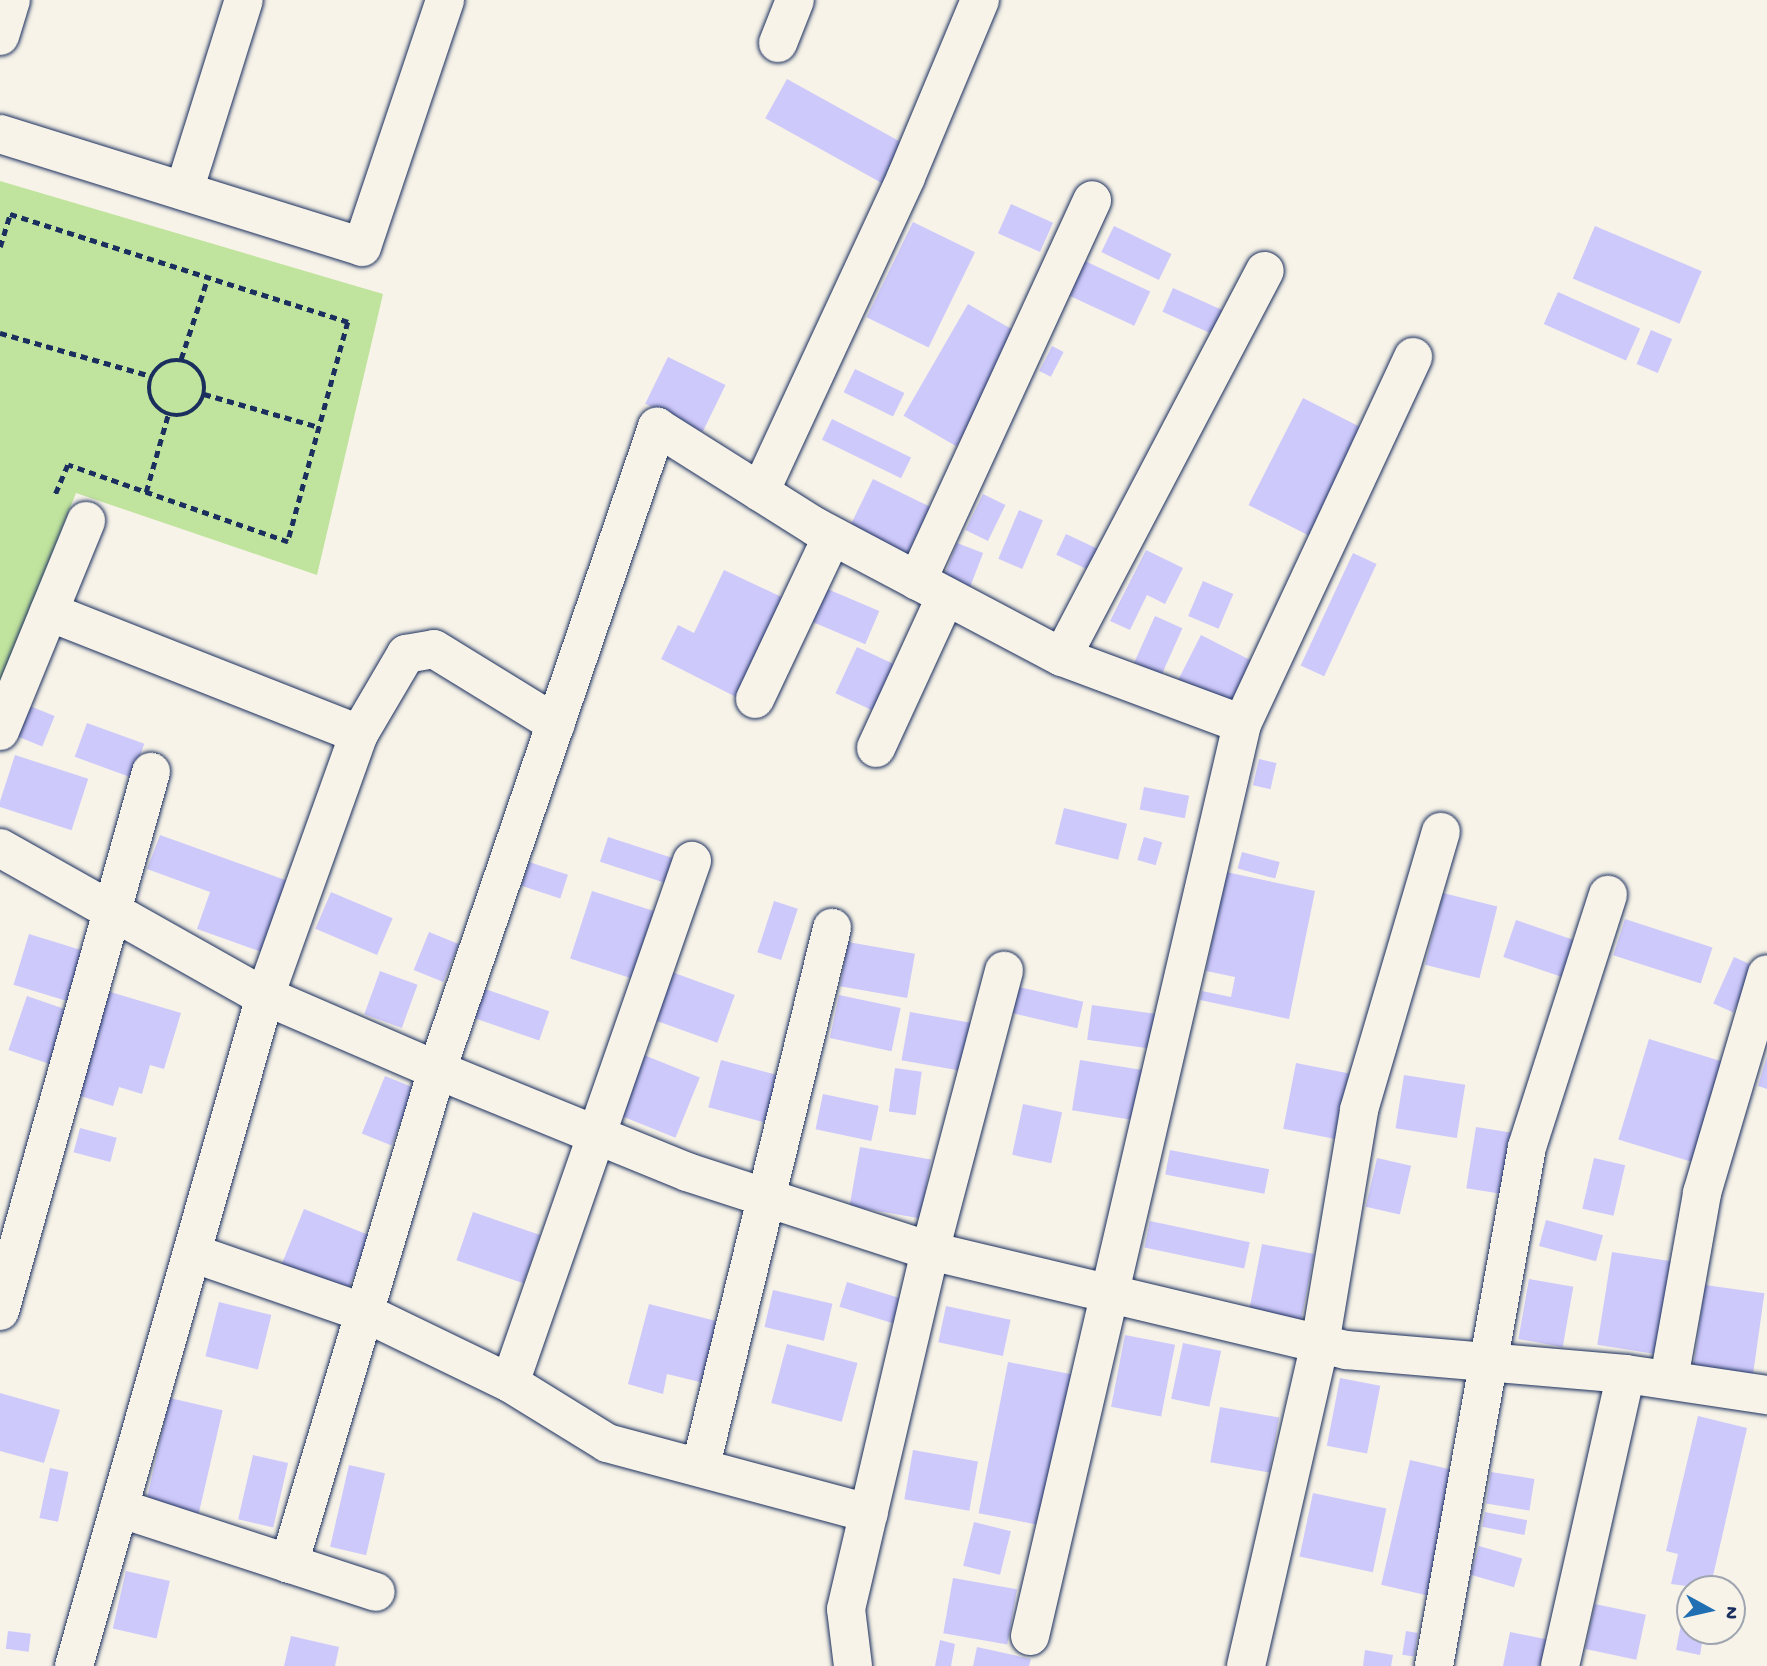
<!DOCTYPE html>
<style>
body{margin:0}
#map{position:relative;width:1767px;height:1666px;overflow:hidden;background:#f7f3e8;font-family:"Gochi Hand",sans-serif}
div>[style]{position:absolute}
.green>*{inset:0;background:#c0e39d}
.building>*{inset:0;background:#cec9fb;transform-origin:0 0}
.path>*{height:4.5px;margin-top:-2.25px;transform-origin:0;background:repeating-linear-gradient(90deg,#1b2f5e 0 7px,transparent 0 12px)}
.path>.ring{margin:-2.25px;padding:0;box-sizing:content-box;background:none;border:4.5px solid #1b2f5e;border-radius:50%}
.roads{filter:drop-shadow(0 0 2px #1b2f5e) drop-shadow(0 0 2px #1b2f5e)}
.minor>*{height:38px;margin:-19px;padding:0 19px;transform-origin:19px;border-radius:19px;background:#f7f3e8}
span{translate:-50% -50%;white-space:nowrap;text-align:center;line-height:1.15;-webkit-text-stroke:6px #f7f3e8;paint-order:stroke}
.north{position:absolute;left:1676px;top:1575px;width:70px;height:70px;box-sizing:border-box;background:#f7f3e8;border:2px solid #9fa5b1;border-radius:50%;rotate:98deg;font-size:19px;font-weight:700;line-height:28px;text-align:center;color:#1b2f5e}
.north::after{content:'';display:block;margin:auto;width:24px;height:32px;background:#1f6fb2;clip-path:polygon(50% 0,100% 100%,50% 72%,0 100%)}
</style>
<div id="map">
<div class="green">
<i style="clip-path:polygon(0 181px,383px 294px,317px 575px,76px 493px,0 684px)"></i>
</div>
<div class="building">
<i style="left:787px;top:79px;width:143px;height:45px;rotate:29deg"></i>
<i style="left:1011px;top:204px;width:46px;height:32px;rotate:24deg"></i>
<i style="left:913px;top:222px;width:69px;height:106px;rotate:26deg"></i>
<i style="left:1114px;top:226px;width:64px;height:29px;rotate:26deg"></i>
<i style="left:1595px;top:226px;width:116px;height:57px;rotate:23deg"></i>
<i style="left:1085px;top:261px;width:72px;height:38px;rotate:25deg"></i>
<i style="left:1173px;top:288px;width:57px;height:26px;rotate:24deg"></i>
<i style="left:1558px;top:292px;width:90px;height:35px;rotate:24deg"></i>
<i style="left:968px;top:304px;width:61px;height:129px;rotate:30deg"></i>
<i style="left:1651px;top:330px;width:23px;height:37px;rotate:23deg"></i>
<i style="left:1052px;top:346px;width:13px;height:28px;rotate:27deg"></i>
<i style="left:668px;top:357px;width:64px;height:52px;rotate:26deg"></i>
<i style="left:855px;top:369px;width:55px;height:26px;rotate:26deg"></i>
<i style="left:1303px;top:398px;width:68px;height:120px;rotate:27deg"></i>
<i style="left:832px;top:419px;width:88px;height:23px;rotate:26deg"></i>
<i style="left:873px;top:479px;width:64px;height:57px;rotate:26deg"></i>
<i style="left:983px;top:494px;width:25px;height:40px;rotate:26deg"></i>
<i style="left:1019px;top:510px;width:26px;height:53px;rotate:23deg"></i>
<i style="left:1066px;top:534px;width:43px;height:23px;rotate:25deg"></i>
<i style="left:957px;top:543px;width:28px;height:44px;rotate:21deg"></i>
<i style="clip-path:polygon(1146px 550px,1183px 568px,1165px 604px,1147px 595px,1130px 630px,1110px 621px)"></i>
<i style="left:1353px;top:553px;width:26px;height:124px;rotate:25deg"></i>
<i style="clip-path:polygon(724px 570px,790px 601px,742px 700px,661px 659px,678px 625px,694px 633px)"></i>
<i style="left:1203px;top:581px;width:33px;height:38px;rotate:23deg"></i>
<i style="left:825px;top:588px;width:59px;height:36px;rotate:23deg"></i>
<i style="left:1155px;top:616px;width:30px;height:51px;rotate:24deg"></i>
<i style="left:1201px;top:635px;width:58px;height:51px;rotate:27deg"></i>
<i style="left:857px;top:647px;width:47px;height:51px;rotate:25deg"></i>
<i style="left:25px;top:704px;width:32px;height:33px;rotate:22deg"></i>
<i style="left:87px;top:723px;width:61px;height:36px;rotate:20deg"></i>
<i style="left:15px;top:755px;width:77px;height:54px;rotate:18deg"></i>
<i style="left:1259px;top:759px;width:18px;height:27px;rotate:13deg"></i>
<i style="left:1144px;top:787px;width:46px;height:23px;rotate:11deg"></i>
<i style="left:1064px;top:808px;width:65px;height:37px;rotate:14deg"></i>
<i style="clip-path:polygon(160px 835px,288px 881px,262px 952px,197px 929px,210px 892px,147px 869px)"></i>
<i style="left:608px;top:837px;width:68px;height:26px;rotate:18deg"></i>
<i style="left:1144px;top:837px;width:19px;height:24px;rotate:16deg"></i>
<i style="left:1242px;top:852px;width:39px;height:17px;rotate:15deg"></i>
<i style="left:529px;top:862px;width:41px;height:25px;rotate:18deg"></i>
<i style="clip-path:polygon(1226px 872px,1315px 891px,1289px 1019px,1200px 1000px,1202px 991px,1231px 997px,1235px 977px,1206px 971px)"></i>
<i style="left:592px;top:891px;width:65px;height:71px;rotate:18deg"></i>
<i style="left:331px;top:892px;width:67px;height:40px;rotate:23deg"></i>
<i style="left:1443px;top:893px;width:56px;height:74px;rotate:14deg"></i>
<i style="left:774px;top:901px;width:25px;height:54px;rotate:18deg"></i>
<i style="left:1625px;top:919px;width:92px;height:38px;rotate:18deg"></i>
<i style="left:1516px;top:920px;width:65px;height:39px;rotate:19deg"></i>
<i style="left:429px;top:932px;width:32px;height:41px;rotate:22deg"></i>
<i style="left:29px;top:934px;width:68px;height:53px;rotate:17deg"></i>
<i style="left:848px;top:942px;width:68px;height:45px;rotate:10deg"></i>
<i style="left:1734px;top:957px;width:22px;height:51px;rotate:24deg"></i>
<i style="left:380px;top:971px;width:40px;height:46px;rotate:20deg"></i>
<i style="left:669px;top:971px;width:70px;height:51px;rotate:20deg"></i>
<i style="left:1019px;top:987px;width:66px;height:27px;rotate:13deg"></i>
<i style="left:485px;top:989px;width:68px;height:31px;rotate:19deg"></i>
<i style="clip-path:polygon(107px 991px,181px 1013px,164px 1069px,150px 1065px,142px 1094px,119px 1087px,113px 1106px,77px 1095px)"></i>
<i style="left:839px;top:995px;width:63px;height:44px;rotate:12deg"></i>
<i style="left:27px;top:996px;width:52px;height:57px;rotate:19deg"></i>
<i style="left:1092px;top:1005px;width:65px;height:35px;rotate:8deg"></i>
<i style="left:910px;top:1012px;width:63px;height:49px;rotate:10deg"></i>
<i style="left:1649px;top:1039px;width:80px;height:105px;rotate:17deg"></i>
<i style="left:634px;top:1051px;width:71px;height:65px;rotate:22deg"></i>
<i style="clip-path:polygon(1767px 1056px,1767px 1089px,1758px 1086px)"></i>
<i style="left:721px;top:1060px;width:63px;height:49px;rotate:15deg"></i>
<i style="left:1080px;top:1060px;width:68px;height:51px;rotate:9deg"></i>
<i style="left:1296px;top:1063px;width:57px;height:67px;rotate:11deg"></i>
<i style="left:895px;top:1068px;width:27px;height:44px;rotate:8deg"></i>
<i style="left:1404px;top:1075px;width:62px;height:54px;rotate:9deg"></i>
<i style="left:385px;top:1076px;width:32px;height:62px;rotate:22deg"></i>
<i style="left:823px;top:1094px;width:57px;height:36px;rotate:12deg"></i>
<i style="left:1023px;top:1104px;width:40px;height:52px;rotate:12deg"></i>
<i style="left:1476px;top:1127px;width:43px;height:62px;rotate:9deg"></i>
<i style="left:80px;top:1128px;width:38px;height:25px;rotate:15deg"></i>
<i style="left:860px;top:1147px;width:72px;height:60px;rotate:10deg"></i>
<i style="left:1170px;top:1150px;width:101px;height:25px;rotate:11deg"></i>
<i style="left:1377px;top:1158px;width:35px;height:50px;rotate:13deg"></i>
<i style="left:1594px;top:1158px;width:32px;height:52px;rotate:13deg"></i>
<i style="left:304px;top:1209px;width:71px;height:60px;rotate:22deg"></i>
<i style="left:473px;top:1212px;width:71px;height:51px;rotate:19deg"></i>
<i style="left:1546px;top:1220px;width:59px;height:27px;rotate:15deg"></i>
<i style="left:1150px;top:1221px;width:102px;height:27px;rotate:12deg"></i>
<i style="left:1262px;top:1244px;width:53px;height:73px;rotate:11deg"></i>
<i style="left:1612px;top:1252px;width:63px;height:94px;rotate:9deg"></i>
<i style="left:1529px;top:1279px;width:45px;height:61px;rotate:10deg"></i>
<i style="left:847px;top:1282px;width:67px;height:26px;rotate:17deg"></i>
<i style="left:1705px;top:1285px;width:60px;height:82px;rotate:8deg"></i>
<i style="left:773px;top:1290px;width:61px;height:38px;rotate:13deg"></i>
<i style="left:219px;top:1302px;width:54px;height:56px;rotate:14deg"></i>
<i style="clip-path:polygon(649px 1304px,720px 1322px,704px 1383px,667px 1374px,663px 1394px,628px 1384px)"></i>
<i style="left:946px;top:1306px;width:66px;height:37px;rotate:12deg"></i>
<i style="left:1125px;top:1335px;width:51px;height:73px;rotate:11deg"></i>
<i style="left:1183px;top:1343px;width:39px;height:57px;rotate:12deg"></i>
<i style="left:787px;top:1344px;width:73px;height:61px;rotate:15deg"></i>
<i style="left:1008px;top:1362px;width:67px;height:154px;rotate:11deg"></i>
<i style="left:1340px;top:1378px;width:41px;height:69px;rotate:11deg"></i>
<i style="clip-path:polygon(0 1393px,60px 1410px,44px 1463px,0 1451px)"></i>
<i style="left:170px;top:1398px;width:54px;height:112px;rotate:13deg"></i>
<i style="left:1220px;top:1407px;width:60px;height:56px;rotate:10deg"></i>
<i style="clip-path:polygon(1698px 1416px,1747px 1428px,1710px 1589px,1671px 1584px,1678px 1554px,1666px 1551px)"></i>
<i style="left:913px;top:1450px;width:66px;height:50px;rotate:10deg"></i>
<i style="left:253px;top:1455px;width:36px;height:66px;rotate:13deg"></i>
<i style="left:1410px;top:1460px;width:51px;height:128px;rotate:13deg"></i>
<i style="left:349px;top:1465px;width:37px;height:84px;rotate:13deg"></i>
<i style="left:50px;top:1468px;width:19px;height:51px;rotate:12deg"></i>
<i style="left:1491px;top:1472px;width:44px;height:32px;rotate:9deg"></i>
<i style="left:1313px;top:1493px;width:75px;height:65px;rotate:12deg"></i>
<i style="left:1485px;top:1512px;width:43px;height:15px;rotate:11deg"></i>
<i style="left:974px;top:1522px;width:38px;height:45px;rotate:14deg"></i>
<i style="left:1479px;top:1546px;width:45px;height:30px;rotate:16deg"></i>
<i style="left:126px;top:1571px;width:45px;height:59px;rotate:13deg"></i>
<i style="left:953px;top:1578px;width:65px;height:56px;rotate:10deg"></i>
<i style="clip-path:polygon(1686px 1599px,1690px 1631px,1704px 1631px,1700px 1655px,1676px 1650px)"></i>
<i style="left:1595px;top:1604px;width:52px;height:46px;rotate:12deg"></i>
<i style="left:8px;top:1631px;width:23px;height:18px;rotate:7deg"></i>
<i style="left:1406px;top:1631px;width:12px;height:24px;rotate:9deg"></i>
<i style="clip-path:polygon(1510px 1632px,1555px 1641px,1550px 1666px,1503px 1666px)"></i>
<i style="clip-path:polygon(291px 1636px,339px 1647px,335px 1666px,284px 1666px)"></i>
<i style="clip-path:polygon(940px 1640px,955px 1644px,951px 1666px,935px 1666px)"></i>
<i style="clip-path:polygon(977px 1647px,1031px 1659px,1029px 1666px,973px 1666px)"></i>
<i style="clip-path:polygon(1365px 1650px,1393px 1655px,1391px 1666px,1363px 1666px)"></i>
</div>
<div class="path">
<i style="left:0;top:247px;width:34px;rotate:-73deg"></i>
<i style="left:10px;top:214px;width:355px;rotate:17.7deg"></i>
<i style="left:348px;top:322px;width:228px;rotate:105.3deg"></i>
<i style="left:288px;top:542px;width:233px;rotate:-160.7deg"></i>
<i style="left:68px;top:465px;width:33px;rotate:113deg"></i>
<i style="left:0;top:333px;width:157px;rotate:15.9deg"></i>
<i style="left:181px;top:359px;width:86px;rotate:-71.8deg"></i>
<i class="ring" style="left:149px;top:360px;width:51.5px;height:51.5px"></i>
<i style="left:204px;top:394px;width:120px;rotate:16deg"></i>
<i style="left:146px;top:492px;width:80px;rotate:-74.1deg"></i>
</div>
<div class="roads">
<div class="minor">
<i style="left:0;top:36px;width:38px;rotate:-73deg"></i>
<i style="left:778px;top:43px;width:46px;rotate:-68.4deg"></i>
<i style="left:0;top:134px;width:379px;rotate:17.3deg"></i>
<i style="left:362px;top:247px;width:261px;rotate:-71.4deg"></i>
<i style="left:184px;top:191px;width:200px;rotate:-72.6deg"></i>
<i style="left:760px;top:492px;width:347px;rotate:-65.1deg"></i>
<i style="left:906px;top:177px;width:192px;rotate:-67.3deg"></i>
<i style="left:917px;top:581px;width:419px;rotate:-65.3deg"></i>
<i style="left:49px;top:612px;width:333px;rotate:21.5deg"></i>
<i style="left:1062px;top:657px;width:436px;rotate:-62.3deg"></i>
<i style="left:755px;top:699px;width:180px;rotate:-64.7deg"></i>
<i style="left:0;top:731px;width:227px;rotate:-67.7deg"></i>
<i style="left:876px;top:748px;width:167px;rotate:-65.3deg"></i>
<i style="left:0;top:848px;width:294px;rotate:29.4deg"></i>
<i style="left:256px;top:992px;width:184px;rotate:23.4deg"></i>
<i style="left:425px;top:1065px;width:283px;rotate:22.2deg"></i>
<i style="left:687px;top:1172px;width:256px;rotate:18deg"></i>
<i style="left:930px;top:1251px;width:428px;rotate:13.4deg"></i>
<i style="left:1346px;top:1350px;width:281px;rotate:4.9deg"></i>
<i style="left:1626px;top:1374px;width:143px;rotate:8.5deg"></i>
<i style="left:192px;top:1253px;width:183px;rotate:19.1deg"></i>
<i style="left:365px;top:1313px;width:161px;rotate:25.8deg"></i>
<i style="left:510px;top:1383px;width:114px;rotate:31.7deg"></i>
<i style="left:607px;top:1443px;width:271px;rotate:15deg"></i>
<i style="left:0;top:1311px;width:560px;rotate:-74.35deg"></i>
<i style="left:1669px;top:1379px;width:189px;rotate:-79.9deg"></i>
<i style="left:1702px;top:1193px;width:228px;rotate:-73.5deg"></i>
<i style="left:510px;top:1383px;width:553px;rotate:-70.78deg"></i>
<i style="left:701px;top:1465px;width:553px;rotate:-76.29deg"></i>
<i style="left:119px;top:1508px;width:270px;rotate:18.1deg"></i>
<i style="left:289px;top:1564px;width:516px;rotate:-73.32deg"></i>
<i style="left:437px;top:1070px;width:680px;rotate:-71.11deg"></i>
<i style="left:657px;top:427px;width:188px;rotate:32.2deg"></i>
<i style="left:816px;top:527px;width:278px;rotate:27.9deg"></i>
<i style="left:1062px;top:657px;width:192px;rotate:20.4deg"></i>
<i style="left:1030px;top:1636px;width:936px;rotate:-76.91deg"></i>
<i style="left:1242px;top:724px;width:405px;rotate:-65deg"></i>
<i style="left:74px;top:1666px;width:697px;rotate:-74.09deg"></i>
<i style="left:265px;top:996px;width:278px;rotate:-70.3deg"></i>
<i style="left:359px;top:734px;width:93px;rotate:-59.6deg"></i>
<i style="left:406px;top:654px;width:28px;rotate:-10deg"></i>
<i style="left:434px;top:649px;width:143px;rotate:31.6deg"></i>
<i style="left:853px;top:1666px;width:57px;rotate:-97deg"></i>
<i style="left:846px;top:1609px;width:368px;rotate:-76.8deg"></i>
<i style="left:930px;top:1251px;width:290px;rotate:-75.2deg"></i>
<i style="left:1246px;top:1666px;width:330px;rotate:-77.1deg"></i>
<i style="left:1320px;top:1344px;width:237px;rotate:-80.5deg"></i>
<i style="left:1359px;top:1110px;width:290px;rotate:-73.6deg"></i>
<i style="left:1434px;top:1666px;width:527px;rotate:-79.84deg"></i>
<i style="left:1527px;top:1147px;width:265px;rotate:-72.2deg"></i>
<i style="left:1560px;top:1666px;width:299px;rotate:-77.3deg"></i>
</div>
</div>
<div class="north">N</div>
</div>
